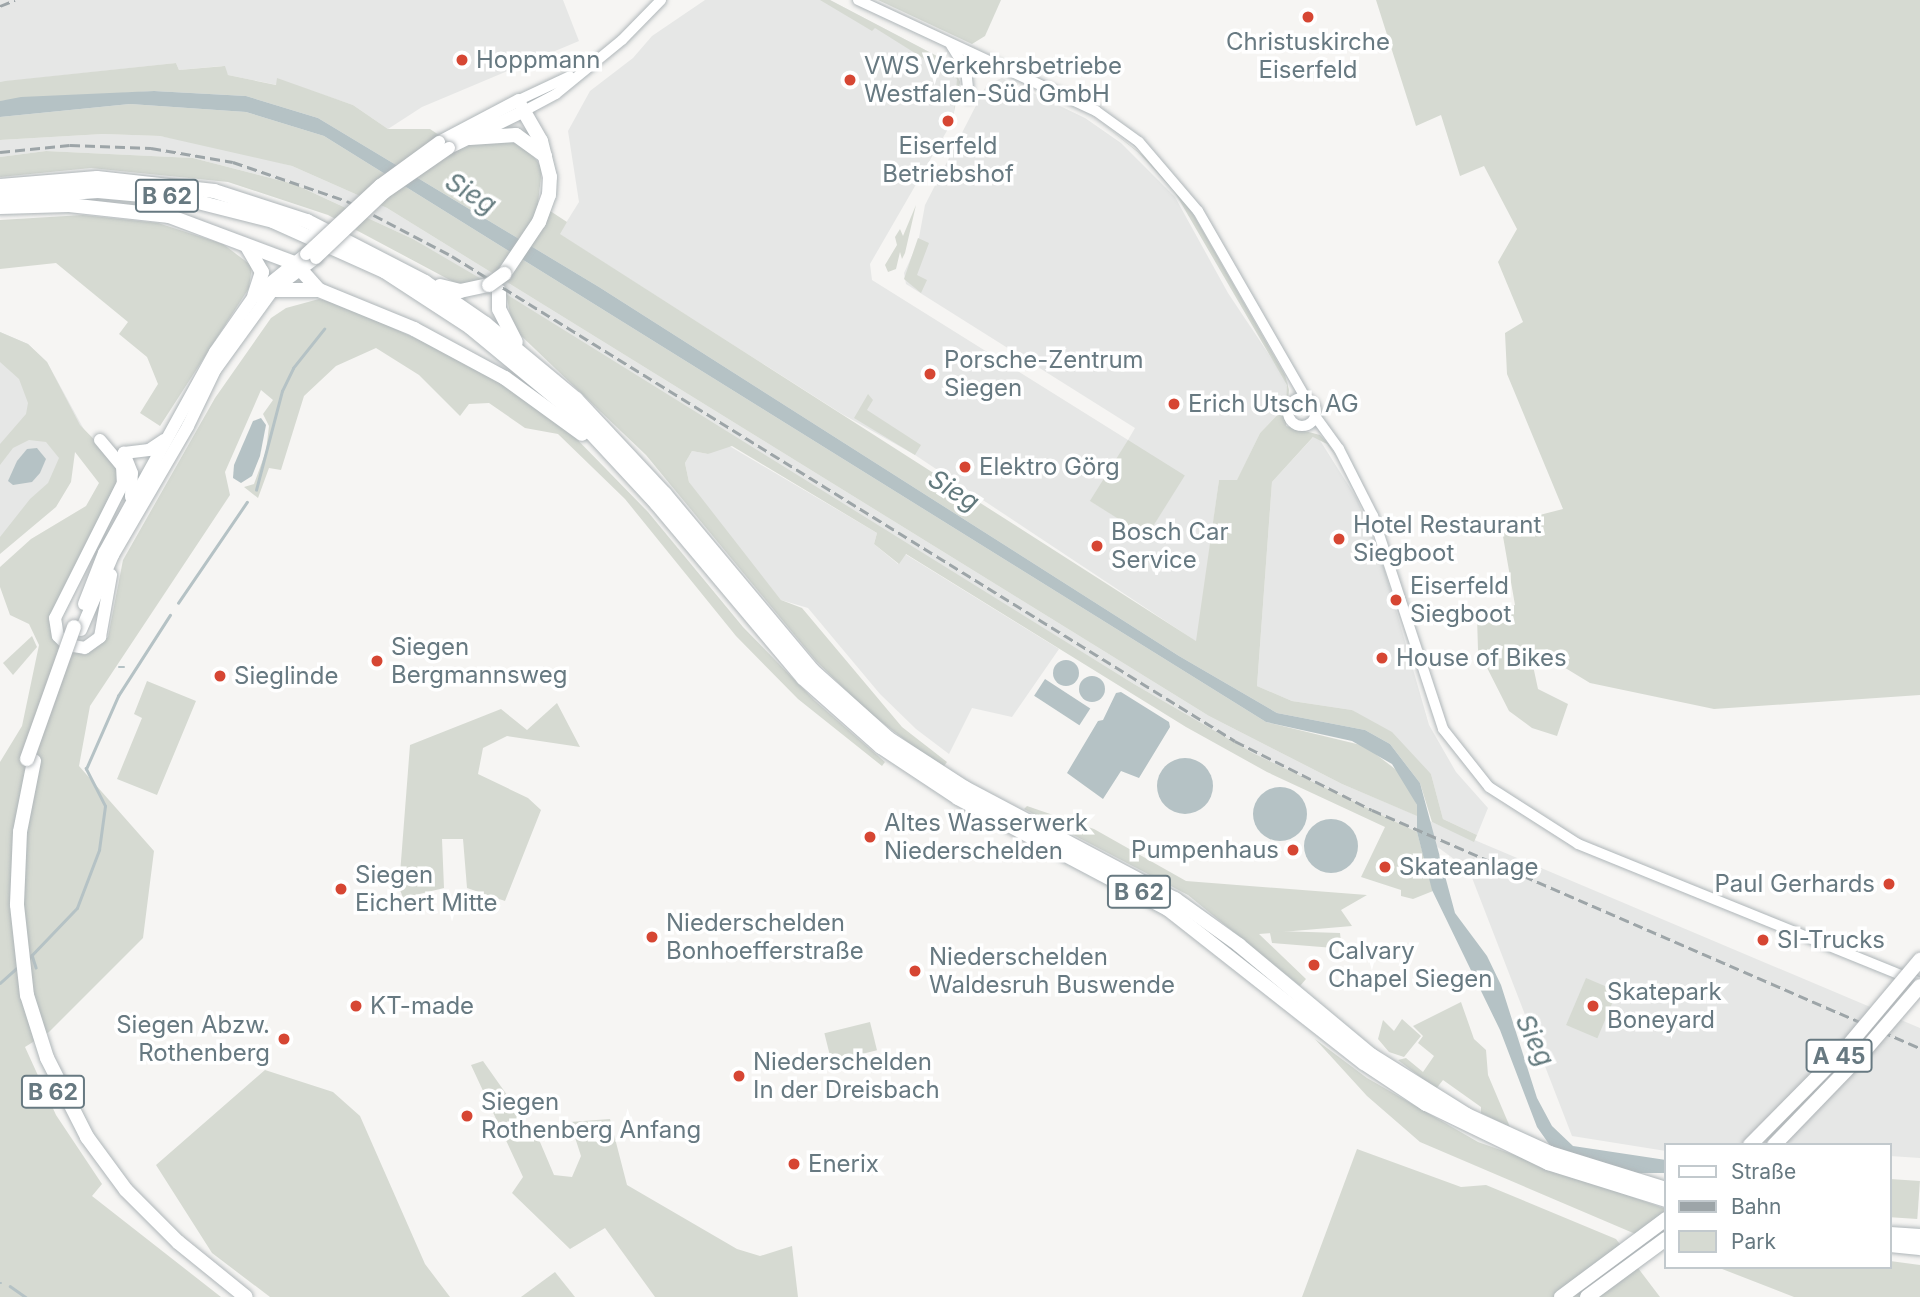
<!DOCTYPE html>
<meta charset="utf-8">
<style>
body{margin:0}
#map{position:relative;width:1920px;height:1297px;overflow:hidden;background:#f6f5f3;font-family:Inter,sans-serif}
div>[style]{position:absolute}
.built>*{inset:0;background:#e6e7e6}
.green>*{inset:0;background:#d6dad2;transform-origin:0 0}
.water>*{inset:0;background:#b5c2c5;transform-origin:0 0}
.round{border-radius:50%}
.stream>*{height:2.5px;margin:-1.25px;padding:0 1.25px;transform-origin:1.25px;border-radius:1.25px;background:#b5c2c5}
.roads{filter:drop-shadow(0 0 2px #afb6b9) drop-shadow(0 0 2px #afb6b9)}
.secondary>*{height:10px;margin:-5px;padding:0 5px;transform-origin:5px;border-radius:5px;background:#fff}
.secondary>.ring{margin:-5px;padding:0;box-sizing:content-box;background:none;border:10px solid #fff;border-radius:50%}
.primary>*{height:12px;margin:-6px;padding:0 6px;transform-origin:6px;border-radius:6px;background:#fff}
.trunk>*{height:14px;margin:-7px;padding:0 7px;transform-origin:7px;border-radius:7px;background:#fff}
.motorway>*{height:14px;margin:-7px;padding:0 7px;transform-origin:7px;border-radius:7px;background:#fff}
.rail>*{height:2.5px;margin-top:-1.25px;transform-origin:0;background:repeating-linear-gradient(90deg,#9da5a8 0 10px,transparent 0 15px)}
.bridges{filter:drop-shadow(0 0 2px #aeb4b7) drop-shadow(0 0 2px #aeb4b7)}
.primary-bridge>*{height:12px;margin:-6px;padding:0 6px;transform-origin:6px;border-radius:6px;background:#fff}
.trunk-bridge>*{height:14px;margin:-7px;padding:0 7px;transform-origin:7px;border-radius:7px;background:#fff}
.motorway-bridge>*{height:14px;margin:-7px;padding:0 7px;transform-origin:7px;border-radius:7px;background:#fff}
.dots>*{width:19px;height:19px;translate:-50% -50%;box-sizing:border-box;border:4px solid #fff;border-radius:50%}
span{translate:-50% -50%;white-space:nowrap;text-align:center;line-height:1.15;-webkit-text-stroke:7px #fff;paint-order:stroke}
.shield-label span{padding:2px 5px;background:#fff;border:2px solid;border-radius:5px;-webkit-text-stroke-width:0}
.shield-label{font-size:23px;color:#677981;font-weight:700}
.poi-label{font-size:24px;color:#677981}
.left{translate:0 -50%;text-align:left}
.right{translate:-100% -50%;text-align:right}
.water-label{font-size:26px;color:#637a7e;font-style:italic}
.legend{position:absolute;left:1664px;top:1143px;width:228px;height:126px;box-sizing:border-box;background:#fff;border:2px solid #c2c9cd;margin:0;padding:9px 12px;list-style:none;font-size:21px;color:#677981}
.legend li{display:flex;align-items:center;gap:14px;height:35px}
.legend b{width:35px;border:2px solid #c2c9cd}
</style>
<div id="map">
<div class="built">
<i style="clip-path:polygon(0 0,563px 0,579px 41px,422px 107px,388px 129px,353px 105px,277px 79px,277px 85px,228px 75px,222px 66px,179px 70px,176px 63px,0 82px)"></i>
<i style="clip-path:polygon(evenodd,705px 0,830px 0,952px 64px,960px 82px,952px 122px,870px 264px,872px 280px,1128px 440px,1135px 428px,906px 284px,904px 273px,918px 243px,925px 205px,987px 84px,1002px 78px,1085px 118px,1121px 143px,1175px 197px,1228px 293px,1288px 383px,1286px 406px,1260px 433px,1237px 481px,1219px 480px,1197px 642px,915px 455px,842px 414px,559px 234px,579px 202px,568px 131px,590px 91px,633px 58px,652px 36px,705px 0,1184px 475px,1147px 536px,1090px 501px,1184px 475px)"></i>
<i style="clip-path:polygon(103px 134px,160px 136px,216px 146px,292px 166px,387px 208px,1209px 716px,1342px 784px,1920px 1028px,1920px 1158px,1890px 1156px,1890px 1145px,1666px 1145px,1666px 1151px,1572px 1136px,1469px 870px,1417px 832px,1253px 753px,1134px 684px,413px 239px,294px 184px,193px 158px,46px 151px,0 157px,0 140px)"></i>
<i style="clip-path:polygon(0 332px,28px 344px,47px 362px,87px 435px,0 546px)"></i>
<i style="clip-path:polygon(1316px 434px,1357px 499px,1380px 554px,1429px 725px,1456px 772px,1488px 808px,1477px 835px,1443px 819px,1431px 774px,1352px 710px,1292px 701px,1257px 686px,1272px 482px)"></i>
<i style="clip-path:polygon(726px 444px,877px 533px,874px 544px,898px 564px,905px 554px,1059px 649px,1012px 717px,972px 708px,949px 754px,916px 729px,880px 694px,808px 608px,781px 600px,701px 502px,689px 482px,685px 463px,692px 451px,708px 454px)"></i>
</div>
<div class="green">
<i style="clip-path:polygon(820px 0,830px 0,952px 64px,960px 82px,952px 122px,948px 121px,954px 112px,957px 79px,938px 67px,941px 61px,934px 65px,875px 28px,872px 31px)"></i>
<i style="clip-path:polygon(878px 0,1001px 0,985px 36px,972px 44px)"></i>
<i style="clip-path:polygon(1376px 0,1920px 0,1920px 695px,1714px 709px,1590px 683px,1539px 652px,1532px 661px,1538px 689px,1568px 704px,1557px 736px,1532px 728px,1509px 711px,1478px 650px,1477px 617px,1515px 605px,1501px 525px,1563px 509px,1507px 374px,1505px 333px,1523px 322px,1498px 262px,1517px 229px,1484px 166px,1460px 176px,1441px 115px,1416px 126px)"></i>
<i style="clip-path:polygon(176px 63px,179px 70px,225px 66px,228px 75px,276px 85px,277px 78px,353px 105px,388px 129px,430px 129px,460px 149px,485px 138px,508px 137px,524px 143px,542px 168px,538px 203px,567px 222px,560px 234px,1196px 641px,1219px 480px,1237px 480px,1260px 433px,1286px 406px,1287px 385px,1174px 191px,1139px 153px,1099px 121px,1154px 164px,1192px 212px,1285px 375px,1289px 390px,1286px 426px,1320px 435px,1327px 442px,1339px 461px,1327px 444px,1313px 437px,1272px 482px,1257px 686px,1292px 701px,1352px 710px,1392px 732px,1431px 774px,1443px 819px,1477px 835px,1474px 842px,1432px 822px,1420px 783px,1390px 744px,1365px 730px,1277px 713px,1179px 656px,599px 287px,318px 118px,246px 96px,154px 91px,0 101px,0 82px,5px 81px)"></i>
<i style="clip-path:polygon(130px 104px,246px 112px,324px 136px,1266px 722px,1365px 746px,1403px 775px,1417px 805px,1417px 816px,1342px 784px,1209px 716px,387px 208px,292px 166px,160px 136px,103px 134px,0 140px,0 117px)"></i>
<i style="clip-path:polygon(46px 151px,193px 158px,294px 184px,413px 239px,483px 280px,461px 286px,328px 215px,228px 182px,91px 168px,0 177px,0 157px)"></i>
<i style="clip-path:polygon(916px 205px,905px 253px,902px 259px,900px 252px,896px 269px,888px 272px,885px 265px,897px 245px,895px 237px,900px 229px,903px 236px)"></i>
<i style="clip-path:polygon(83px 215px,158px 223px,223px 244px,252px 266px,249px 288px,160px 426px,140px 413px,158px 384px,147px 357px,119px 334px,128px 322px,56px 263px,0 269px,0 220px)"></i>
<i style="clip-path:polygon(918px 238px,929px 243px,917px 275px,927px 280px,921px 293px,904px 279px)"></i>
<i style="clip-path:polygon(506px 294px,1134px 684px,1253px 753px,1417px 832px,1433px 891px,1413px 899px,1401px 896px,1401px 890px,1361px 877px,1385px 827px,1267px 772px,1186px 727px,906px 554px,899px 564px,874px 544px,877px 533px,732px 446px,708px 454px,692px 451px,685px 463px,689px 482px,781px 600px,802px 608px,902px 727px,947px 762px,944px 766px,922px 753px,867px 711px,816px 661px,646px 455px,513px 328px)"></i>
<i style="clip-path:polygon(319px 299px,343px 305px,478px 367px,565px 427px,648px 512px,743px 627px,814px 700px,885px 762px,882px 766px,798px 699px,736px 636px,625px 499px,558px 434px,525px 428px,489px 403px,469px 404px,460px 416px,419px 375px,376px 348px,336px 366px,304px 396px,281px 470px,269px 468px,258px 498px,244px 487px,254px 484px,266px 451px,269px 426px,263px 414px,273px 400px,261px 390px,225px 472px,230px 495px,90px 706px,79px 766px,154px 851px,143px 938px,49px 1032px,25px 1047px,56px 1115px,102px 1184px,92px 1196px,221px 1297px,0 1297px,0 762px,22px 726px,39px 645px,29px 624px,10px 615px,0 587px,0 567px,31px 539px,86px 506px,99px 483px,75px 452px,71px 482px,56px 507px,0 554px,0 537px,30px 499px,48px 483px,59px 458px,46px 442px,29px 440px,13px 448px,0 465px,0 444px,26px 414px,28px 403px,19px 379px,0 362px,0 332px,28px 344px,47px 362px,80px 425px,115px 461px,119px 480px,50px 621px,61px 648px,85px 655px,108px 637px,123px 560px,215px 398px,271px 318px,286px 308px)"></i>
<i style="clip-path:polygon(868px 394px,873px 400px,867px 410px,921px 445px,915px 455px,854px 418px)"></i>
<i style="left:1128px;top:440px;width:67px;height:72px;rotate:32deg"></i>
<i style="clip-path:polygon(32px 636px,37px 647px,13px 675px,3px 663px)"></i>
<i style="clip-path:polygon(147px 681px,196px 701px,157px 795px,117px 779px,142px 718px,134px 714px)"></i>
<i style="clip-path:polygon(557px 703px,580px 747px,507px 736px,483px 748px,478px 774px,528px 798px,541px 810px,505px 901px,467px 888px,463px 839px,442px 839px,444px 888px,403px 898px,399px 887px,410px 745px,501px 709px,527px 730px)"></i>
<i style="clip-path:polygon(1027px 806px,1094px 829px,1186px 881px,1367px 895px,1341px 910px,1352px 926px,1259px 934px,1306px 979px,1300px 986px,1188px 895px,1024px 809px)"></i>
<i style="clip-path:polygon(1277px 931px,1340px 933px,1341px 942px,1334px 948px,1272px 943px,1270px 933px)"></i>
<i style="left:1586px;top:978px;width:34px;height:51px;rotate:23deg"></i>
<i style="clip-path:polygon(1461px 1002px,1474px 1039px,1486px 1050px,1488px 1075px,1510px 1127px,1481px 1113px,1481px 1107px,1443px 1080px,1436px 1089px,1398px 1060px,1406px 1058px,1423px 1072px,1434px 1056px,1418px 1043px,1423px 1036px,1413px 1026px)"></i>
<i style="clip-path:polygon(1402px 1019px,1421px 1036px,1404px 1057px,1389px 1052px,1378px 1039px,1383px 1020px,1394px 1031px)"></i>
<i style="left:870px;top:1022px;width:29px;height:47px;rotate:76deg"></i>
<i style="clip-path:polygon(1315px 1039px,1367px 1078px,1478px 1142px,1666px 1209px,1666px 1247px,1420px 1142px,1367px 1096px)"></i>
<i style="clip-path:polygon(483px 1061px,540px 1142px,554px 1175px,572px 1177px,581px 1156px,570px 1122px,610px 1119px,627px 1185px,737px 1249px,760px 1256px,792px 1246px,798px 1297px,655px 1297px,605px 1228px,570px 1249px,512px 1193px,523px 1177px,471px 1065px)"></i>
<i style="clip-path:polygon(265px 1070px,333px 1092px,360px 1116px,425px 1264px,450px 1297px,270px 1297px,212px 1253px,156px 1165px)"></i>
<i style="clip-path:polygon(1357px 1149px,1461px 1187px,1486px 1185px,1616px 1239px,1660px 1297px,1302px 1297px)"></i>
<i style="left:1890px;top:1179px;width:30px;height:38px;rotate:4deg"></i>
<i style="clip-path:polygon(1890px 1261px,1920px 1265px,1920px 1297px,1794px 1297px,1717px 1267px,1890px 1267px)"></i>
<i style="clip-path:polygon(555px 1272px,575px 1297px,521px 1297px)"></i>
</div>
<div class="water">
<i style="clip-path:polygon(154px 91px,246px 96px,318px 118px,599px 287px,1179px 656px,1277px 713px,1365px 730px,1390px 744px,1420px 783px,1455px 913px,1487px 956px,1501px 985px,1537px 1098px,1552px 1126px,1573px 1146px,1666px 1160px,1666px 1173px,1637px 1173px,1556px 1154px,1537px 1127px,1500px 1030px,1432px 890px,1417px 832px,1417px 805px,1392px 764px,1352px 741px,1266px 722px,324px 136px,246px 112px,130px 104px,0 117px,0 101px,21px 97px)"></i>
<i style="clip-path:polygon(261px 418px,266px 425px,260px 456px,252px 476px,241px 483px,233px 478px,234px 465px,253px 421px)"></i>
<i style="clip-path:polygon(37px 448px,46px 459px,40px 473px,32px 482px,13px 485px,8px 481px,17px 461px,27px 449px)"></i>
<i class="round" style="left:1053px;top:660px;width:26px;height:26px"></i>
<i class="round" style="left:1079px;top:676px;width:26px;height:26px"></i>
<i style="left:1045px;top:679px;width:54px;height:20px;rotate:33deg"></i>
<i style="clip-path:polygon(1121px 692px,1169px 722px,1170px 727px,1139px 778px,1121px 771px,1103px 799px,1067px 773px,1098px 721px,1103px 720px,1116px 693px)"></i>
<i class="round" style="left:1157px;top:758px;width:56px;height:56px"></i>
<i class="round" style="left:1253px;top:787px;width:54px;height:54px"></i>
<i class="round" style="left:1304px;top:819px;width:54px;height:54px"></i>
</div>
<div class="stream">
<i style="left:256px;top:490px;width:102px;rotate:-75.3deg"></i>
<i style="left:282px;top:391px;width:25px;rotate:-64deg"></i>
<i style="left:293px;top:368px;width:50px;rotate:-51.5deg"></i>
<i style="left:178px;top:603px;width:122px;rotate:-55.7deg"></i>
<i style="left:119px;top:667px;width:5px"></i>
<i style="left:32px;top:955px;width:13px;rotate:72deg"></i>
<i style="left:29px;top:958px;width:69px;rotate:-46.2deg"></i>
<i style="left:77px;top:908px;width:62px;rotate:-69.2deg"></i>
<i style="left:99px;top:850px;width:44px;rotate:-82.2deg"></i>
<i style="left:105px;top:806px;width:42px;rotate:-117.2deg"></i>
<i style="left:86px;top:769px;width:80px;rotate:-66.3deg"></i>
<i style="left:118px;top:696px;width:96px;rotate:-57.3deg"></i>
<i style="left:0;top:983px;width:25px;rotate:-42deg"></i>
<i style="left:0;top:1283px;width:1px"></i>
<i style="left:10px;top:1286px;width:19px;rotate:35deg"></i>
</div>
<div class="roads">
<div class="secondary">
<i style="left:858px;top:0;width:263px;rotate:25deg"></i>
<i style="left:1096px;top:111px;width:53px;rotate:35.8deg"></i>
<i style="left:1139px;top:142px;width:91px;rotate:49.5deg"></i>
<i style="left:1198px;top:211px;width:217px;rotate:60.1deg"></i>
<i style="left:951px;top:45px;width:28px;rotate:58deg"></i>
<i style="left:966px;top:69px;width:29px;rotate:84deg"></i>
<i style="left:519px;top:100px;width:56px;rotate:-25.2deg"></i>
<i style="left:524px;top:111px;width:36px;rotate:-28deg"></i>
<i style="left:556px;top:94px;width:85px;rotate:-39.3deg"></i>
<i style="left:622px;top:40px;width:56px;rotate:-45.7deg"></i>
<i class="ring" style="left:1288px;top:398px;width:18px;height:18px"></i>
<i style="left:1315px;top:416px;width:41px;rotate:54deg"></i>
<i style="left:1339px;top:449px;width:75px;rotate:63.1deg"></i>
<i style="left:1373px;top:516px;width:224px;rotate:71.8deg"></i>
<i style="left:1443px;top:729px;width:74px;rotate:51.6deg"></i>
<i style="left:1489px;top:787px;width:106px;rotate:32.6deg"></i>
<i style="left:1578px;top:844px;width:369px;rotate:22.1deg"></i>
</div>
<div class="primary">
<i style="left:439px;top:142px;width:90px;rotate:-27.7deg"></i>
<i style="left:519px;top:100px;width:12px;rotate:66deg"></i>
<i style="left:524px;top:111px;width:84px;rotate:153.7deg"></i>
<i style="left:100px;top:440px;width:34px;rotate:50deg"></i>
<i style="left:122px;top:466px;width:17px;rotate:87deg"></i>
<i style="left:123px;top:483px;width:151px;rotate:116.7deg"></i>
<i style="left:55px;top:618px;width:18px;rotate:81deg"></i>
<i style="left:58px;top:636px;width:13px;rotate:45deg"></i>
<i style="left:67px;top:645px;width:18px;rotate:9deg"></i>
<i style="left:85px;top:648px;width:19px;rotate:-36deg"></i>
<i style="left:100px;top:637px;width:63px;rotate:-79.9deg"></i>
<i style="left:131px;top:497px;width:24px;rotate:-88deg"></i>
<i style="left:132px;top:473px;width:22px;rotate:-112deg"></i>
<i style="left:124px;top:453px;width:25px;rotate:-7deg"></i>
<i style="left:149px;top:450px;width:18px;rotate:-34deg"></i>
<i style="left:84px;top:604px;width:55px;rotate:-68.6deg"></i>
<i style="left:104px;top:553px;width:230px;rotate:-61.1deg"></i>
<i style="left:215px;top:352px;width:68px;rotate:-55.1deg"></i>
<i style="left:254px;top:296px;width:67px;rotate:-38.9deg"></i>
<i style="left:81px;top:630px;width:82px;rotate:-66.9deg"></i>
<i style="left:113px;top:555px;width:149px;rotate:-59.8deg"></i>
<i style="left:188px;top:426px;width:62px;rotate:-64.3deg"></i>
<i style="left:215px;top:370px;width:99px;rotate:-54.1deg"></i>
<i style="left:273px;top:290px;width:54px;rotate:-36.7deg"></i>
</div>
<div class="trunk">
<i style="left:470px;top:138px;width:46px;rotate:-3.7deg"></i>
<i style="left:516px;top:135px;width:36px;rotate:36deg"></i>
<i style="left:0;top:186px;width:97px;rotate:-4.7deg"></i>
<i style="left:97px;top:178px;width:118px;rotate:6.3deg"></i>
<i style="left:214px;top:191px;width:98px;rotate:17.9deg"></i>
<i style="left:307px;top:221px;width:133px;rotate:27.3deg"></i>
<i style="left:425px;top:282px;width:74px;rotate:34.5deg"></i>
<i style="left:486px;top:324px;width:117px;rotate:39.8deg"></i>
<i style="left:576px;top:399px;width:130px;rotate:46.9deg"></i>
<i style="left:665px;top:494px;width:229px;rotate:50.1deg"></i>
<i style="left:812px;top:670px;width:102px;rotate:41.8deg"></i>
<i style="left:888px;top:738px;width:92px;rotate:33deg"></i>
<i style="left:965px;top:788px;width:238px;rotate:27.9deg"></i>
<i style="left:1175px;top:899px;width:79px;rotate:35.7deg"></i>
<i style="left:1239px;top:945px;width:172px;rotate:39.8deg"></i>
<i style="left:1371px;top:1055px;width:113px;rotate:32deg"></i>
<i style="left:1467px;top:1115px;width:91px;rotate:24.6deg"></i>
<i style="left:1550px;top:1153px;width:121px;rotate:17.2deg"></i>
<i style="left:0;top:198px;width:98px;rotate:-4.1deg"></i>
<i style="left:98px;top:191px;width:88px;rotate:5.2deg"></i>
<i style="left:186px;top:199px;width:90px;rotate:14.2deg"></i>
<i style="left:273px;top:221px;width:122px;rotate:24.2deg"></i>
<i style="left:384px;top:271px;width:103px;rotate:33.1deg"></i>
<i style="left:470px;top:327px;width:127px;rotate:39.6deg"></i>
<i style="left:568px;top:408px;width:131px;rotate:47.2deg"></i>
<i style="left:657px;top:504px;width:227px;rotate:50deg"></i>
<i style="left:803px;top:678px;width:104px;rotate:41.5deg"></i>
<i style="left:881px;top:747px;width:92px;rotate:33.5deg"></i>
<i style="left:958px;top:798px;width:238px;rotate:27.9deg"></i>
<i style="left:1168px;top:909px;width:249px;rotate:38.2deg"></i>
<i style="left:1364px;top:1063px;width:74px;rotate:33.5deg"></i>
<i style="left:1426px;top:1104px;width:136px;rotate:25.8deg"></i>
<i style="left:1548px;top:1163px;width:124px;rotate:17.4deg"></i>
<i style="left:0;top:207px;width:69px;rotate:-1.7deg"></i>
<i style="left:69px;top:205px;width:101px;rotate:6.3deg"></i>
<i style="left:169px;top:216px;width:134px;rotate:20.6deg"></i>
<i style="left:248px;top:248px;width:28px;rotate:60deg"></i>
<i style="left:262px;top:272px;width:25px;rotate:108deg"></i>
<i style="left:301px;top:270px;width:27px;rotate:48deg"></i>
<i style="left:504px;top:274px;width:63px;rotate:-56.1deg"></i>
<i style="left:539px;top:222px;width:29px;rotate:-70deg"></i>
<i style="left:549px;top:195px;width:18px;rotate:-87deg"></i>
<i style="left:550px;top:177px;width:37px;rotate:-104deg"></i>
<i style="left:541px;top:141px;width:34px;rotate:-120deg"></i>
<i style="left:440px;top:286px;width:21px;rotate:14deg"></i>
<i style="left:460px;top:291px;width:30px;rotate:-12deg"></i>
<i style="left:273px;top:290px;width:46px"></i>
<i style="left:319px;top:290px;width:103px;rotate:22.3deg"></i>
<i style="left:414px;top:329px;width:103px;rotate:28.3deg"></i>
<i style="left:505px;top:378px;width:95px;rotate:36deg"></i>
<i style="left:499px;top:291px;width:18px;rotate:90deg"></i>
<i style="left:499px;top:309px;width:37px;rotate:63deg"></i>
<i style="left:34px;top:761px;width:72px;rotate:101.2deg"></i>
<i style="left:20px;top:832px;width:73px;rotate:92.4deg"></i>
<i style="left:17px;top:905px;width:91px;rotate:83.7deg"></i>
<i style="left:27px;top:995px;width:66px;rotate:72.4deg"></i>
<i style="left:47px;top:1058px;width:89px;rotate:63.1deg"></i>
<i style="left:87px;top:1137px;width:66px;rotate:53.7deg"></i>
<i style="left:126px;top:1190px;width:74px;rotate:45deg"></i>
<i style="left:178px;top:1242px;width:87px;rotate:39deg"></i>
<i style="left:1890px;top:1234px;width:30px;rotate:4deg"></i>
<i style="left:1890px;top:1245px;width:30px;rotate:6deg"></i>
</div>
<div class="motorway">
<i style="left:1561px;top:1297px;width:131px;rotate:-36.6deg"></i>
<i style="left:1587px;top:1297px;width:98px;rotate:-36.3deg"></i>
</div>
</div>
<div class="rail">
<i style="left:0;top:6px;width:16px;rotate:-22deg"></i>
<i style="left:0;top:152px;width:70px;rotate:-5.7deg"></i>
<i style="left:70px;top:145px;width:81px;rotate:2.1deg"></i>
<i style="left:151px;top:148px;width:83px;rotate:9.7deg"></i>
<i style="left:233px;top:162px;width:120px;rotate:18.9deg"></i>
<i style="left:347px;top:201px;width:119px;rotate:27.6deg"></i>
<i style="left:452px;top:256px;width:921px;rotate:31.77deg"></i>
<i style="left:1235px;top:741px;width:153px;rotate:26.7deg"></i>
<i style="left:1372px;top:810px;width:597px;rotate:23.48deg"></i>
</div>
<div class="bridges">
<div class="primary-bridge">
<i style="left:306px;top:254px;width:101px;rotate:-43deg"></i>
<i style="left:380px;top:185px;width:73px;rotate:-36.1deg"></i>
<i style="left:316px;top:258px;width:94px;rotate:-43.7deg"></i>
<i style="left:384px;top:193px;width:79px;rotate:-34.7deg"></i>
</div>
<div class="trunk-bridge">
<i style="left:489px;top:285px;width:19px;rotate:-36deg"></i>
<i style="left:27px;top:759px;width:140px;rotate:-70.4deg"></i>
</div>
<div class="motorway-bridge">
<i style="left:1750px;top:1145px;width:138px;rotate:-45.3deg"></i>
<i style="left:1847px;top:1047px;width:114px;rotate:-50deg"></i>
<i style="left:1774px;top:1145px;width:124px;rotate:-46deg"></i>
<i style="left:1860px;top:1056px;width:92px;rotate:-49.4deg"></i>
</div>
</div>
<div class="dots">
<i style="left:1308px;top:17px;background:#d64633"></i>
<i style="left:462px;top:60px;background:#d64633"></i>
<i style="left:850px;top:80px;background:#d64633"></i>
<i style="left:948px;top:121px;background:#d64633"></i>
<i style="left:930px;top:374px;background:#d64633"></i>
<i style="left:1174px;top:404px;background:#d64633"></i>
<i style="left:965px;top:467px;background:#d64633"></i>
<i style="left:1339px;top:539px;background:#d64633"></i>
<i style="left:1097px;top:546px;background:#d64633"></i>
<i style="left:1396px;top:600px;background:#d64633"></i>
<i style="left:1382px;top:658px;background:#d64633"></i>
<i style="left:377px;top:661px;background:#d64633"></i>
<i style="left:220px;top:676px;background:#d64633"></i>
<i style="left:870px;top:837px;background:#d64633"></i>
<i style="left:1293px;top:850px;background:#d64633"></i>
<i style="left:1385px;top:867px;background:#d64633"></i>
<i style="left:1889px;top:884px;background:#d64633"></i>
<i style="left:341px;top:889px;background:#d64633"></i>
<i style="left:652px;top:937px;background:#d64633"></i>
<i style="left:1763px;top:940px;background:#d64633"></i>
<i style="left:1314px;top:965px;background:#d64633"></i>
<i style="left:915px;top:971px;background:#d64633"></i>
<i style="left:356px;top:1006px;background:#d64633"></i>
<i style="left:1593px;top:1006px;background:#d64633"></i>
<i style="left:284px;top:1039px;background:#d64633"></i>
<i style="left:739px;top:1076px;background:#d64633"></i>
<i style="left:467px;top:1116px;background:#d64633"></i>
<i style="left:794px;top:1164px;background:#d64633"></i>
</div>
<div class="shield-label">
<span style="left:167px;top:196px">B 62</span>
<span style="left:1139px;top:892px">B 62</span>
<span style="left:1839px;top:1056px">A 45</span>
<span style="left:53px;top:1092px">B 62</span>
</div>
<div class="poi-label">
<span style="left:1308px;top:56px">Christuskirche<br>Eiserfeld</span>
<span class="left" style="left:476px;top:60px">Hoppmann</span>
<span class="left" style="left:864px;top:80px">VWS Verkehrsbetriebe<br>Westfalen-Süd GmbH</span>
<span style="left:948px;top:160px">Eiserfeld<br>Betriebshof</span>
<span class="left" style="left:944px;top:374px">Porsche-Zentrum<br>Siegen</span>
<span class="left" style="left:1188px;top:404px">Erich Utsch AG</span>
<span class="left" style="left:979px;top:467px">Elektro Görg</span>
<span class="left" style="left:1353px;top:539px">Hotel Restaurant<br>Siegboot</span>
<span class="left" style="left:1111px;top:546px">Bosch Car<br>Service</span>
<span class="left" style="left:1410px;top:600px">Eiserfeld<br>Siegboot</span>
<span class="left" style="left:391px;top:661px">Siegen<br>Bergmannsweg</span>
<span class="left" style="left:1396px;top:658px">House of Bikes</span>
<span class="left" style="left:234px;top:676px">Sieglinde</span>
<span class="left" style="left:884px;top:837px">Altes Wasserwerk<br>Niederschelden</span>
<span class="right" style="left:1279px;top:850px">Pumpenhaus</span>
<span class="left" style="left:1399px;top:867px">Skateanlage</span>
<span class="left" style="left:355px;top:889px">Siegen<br>Eichert Mitte</span>
<span class="right" style="left:1875px;top:884px">Paul Gerhards</span>
<span class="left" style="left:666px;top:937px">Niederschelden<br>Bonhoefferstraße</span>
<span class="left" style="left:1777px;top:940px">SI-Trucks</span>
<span class="left" style="left:1328px;top:965px">Calvary<br>Chapel Siegen</span>
<span class="left" style="left:929px;top:971px">Niederschelden<br>Waldesruh Buswende</span>
<span class="left" style="left:1607px;top:1006px">Skatepark<br>Boneyard</span>
<span class="left" style="left:370px;top:1006px">KT-made</span>
<span class="right" style="left:270px;top:1039px">Siegen Abzw.<br>Rothenberg</span>
<span class="left" style="left:753px;top:1076px">Niederschelden<br>In der Dreisbach</span>
<span class="left" style="left:481px;top:1116px">Siegen<br>Rothenberg Anfang</span>
<span class="left" style="left:808px;top:1164px">Enerix</span>
</div>
<div class="water-label">
<span style="left:471px;top:193px;rotate:32deg">Sieg</span>
<span style="left:954px;top:490px;rotate:32deg">Sieg</span>
<span style="left:1535px;top:1040px;rotate:64deg">Sieg</span>
</div>
<ul class="legend">
<li><b style="height:9px;background:#fff"></b>Straße</li>
<li><b style="height:9px;background:#9da5a8"></b>Bahn</li>
<li><b style="height:19px;background:#d6dad2"></b>Park</li>
</ul>
</div>
